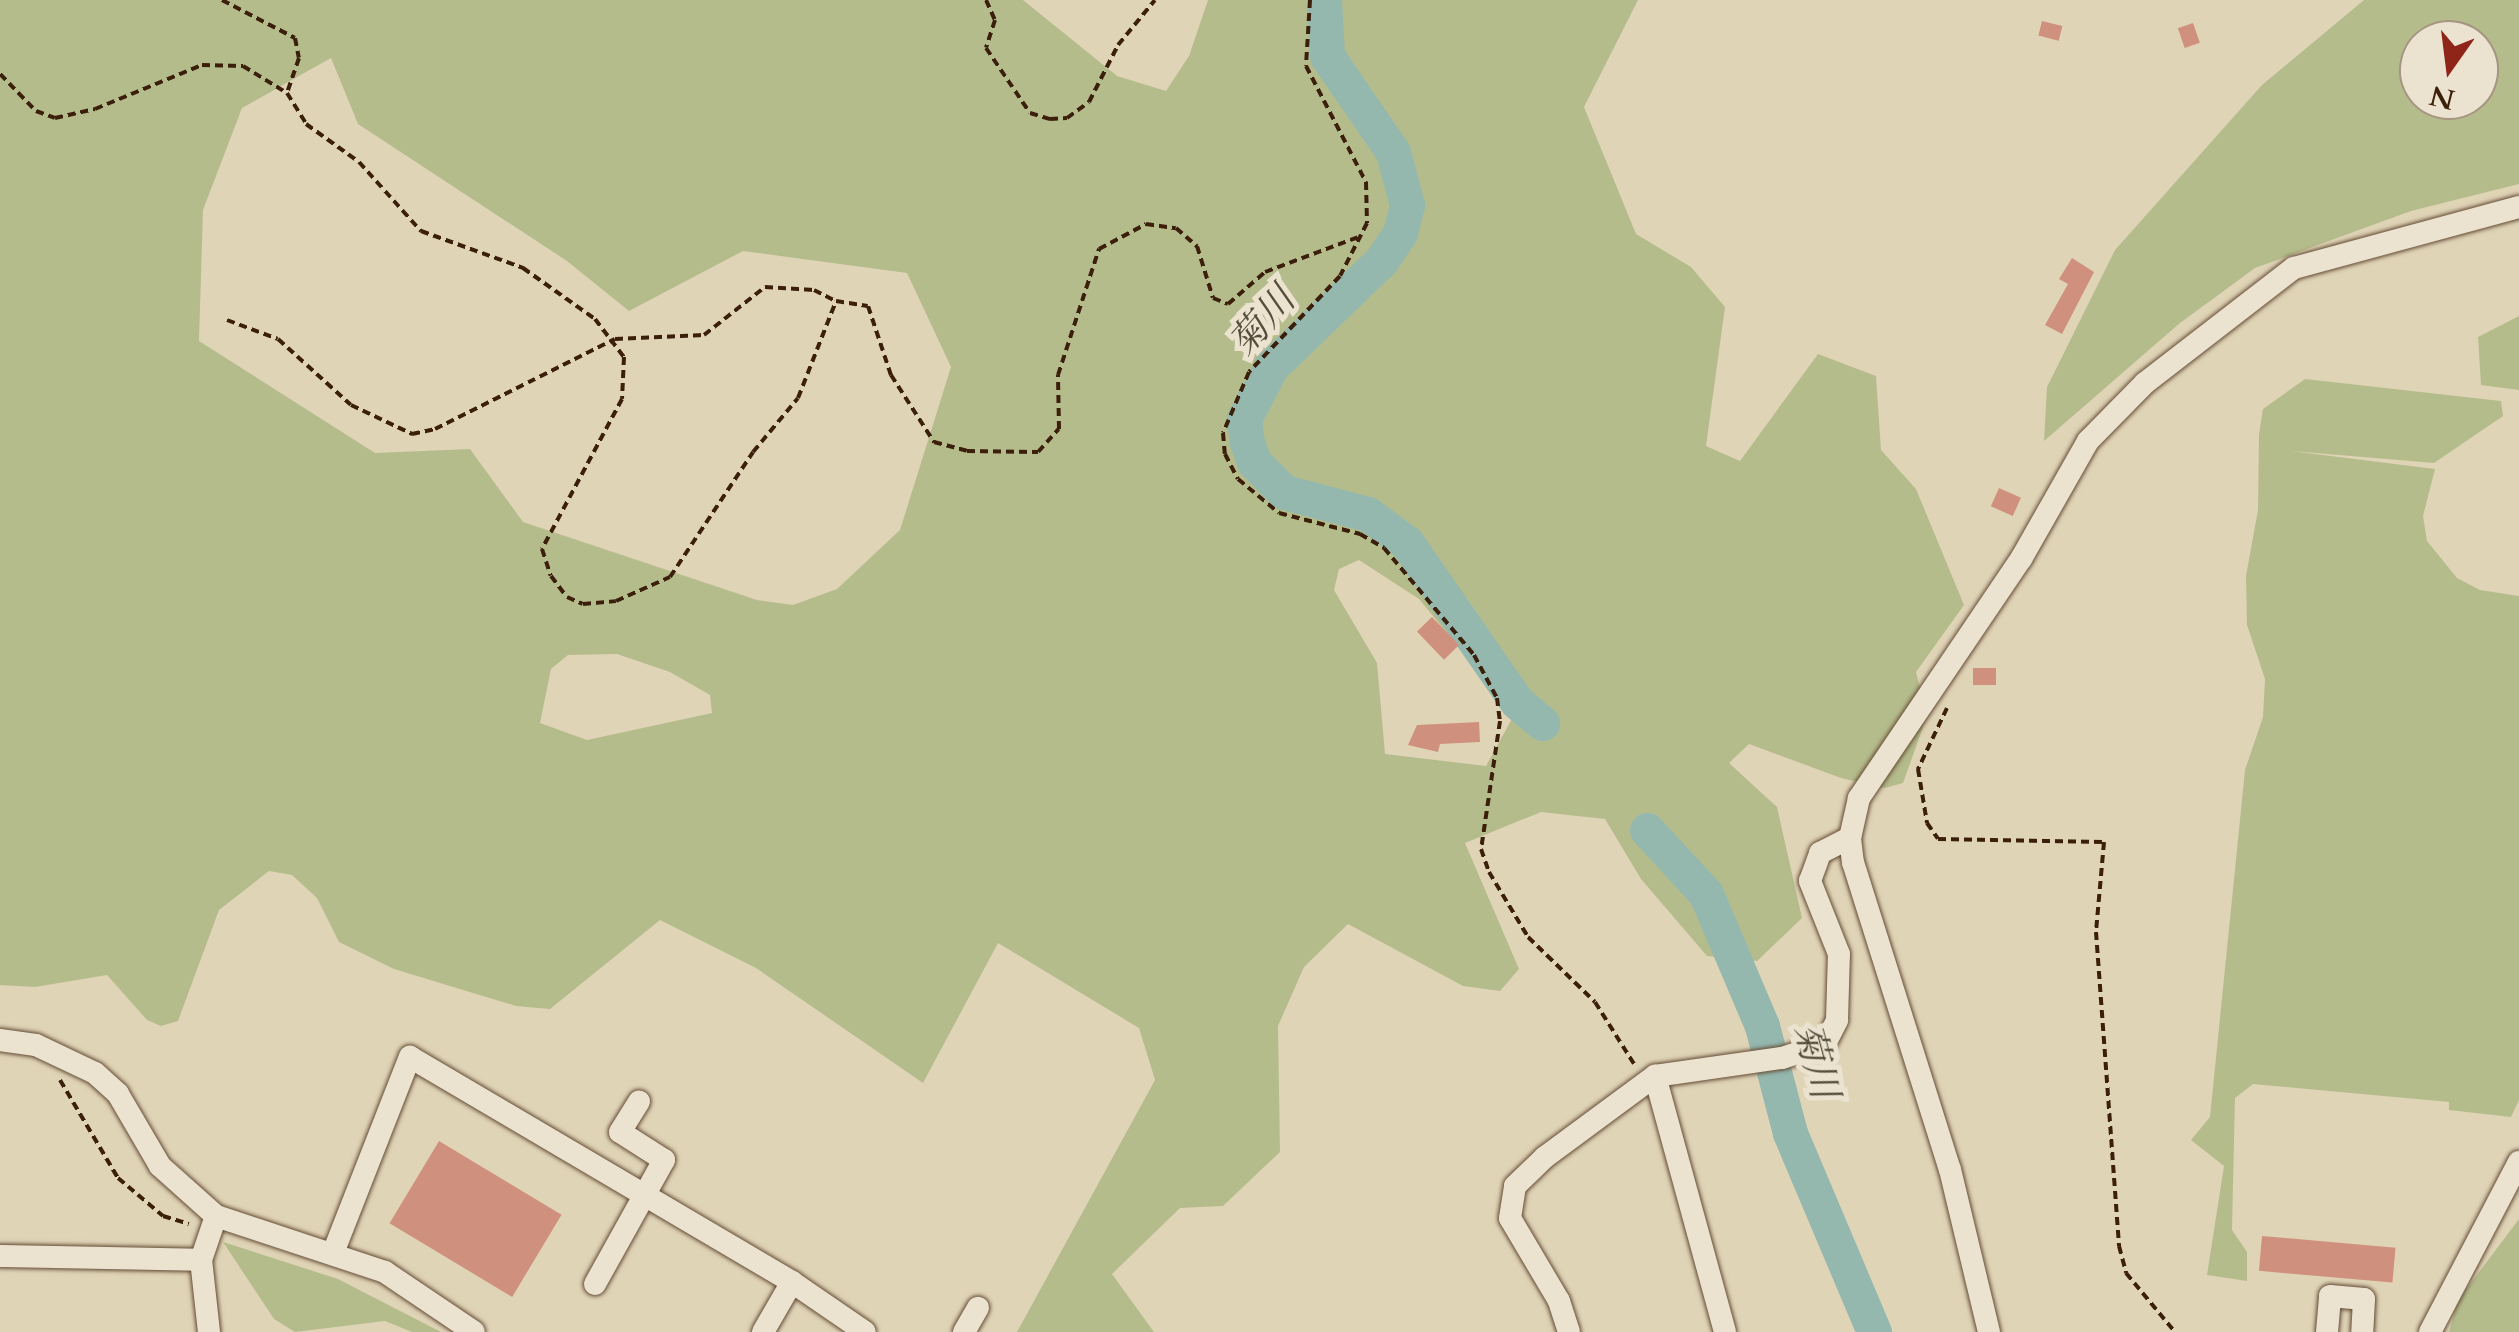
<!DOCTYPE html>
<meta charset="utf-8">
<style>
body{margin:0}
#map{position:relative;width:2519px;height:1332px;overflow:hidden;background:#e0d4b7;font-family:Cardo,"Noto Serif JP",serif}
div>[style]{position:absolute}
.green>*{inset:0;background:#b5bc8c}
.river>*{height:35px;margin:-17.5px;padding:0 17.5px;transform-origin:17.5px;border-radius:17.5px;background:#94b8ae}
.building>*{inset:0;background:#d0907e;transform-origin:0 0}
.path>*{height:4px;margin-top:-2px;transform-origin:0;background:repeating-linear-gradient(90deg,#3b1f0a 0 8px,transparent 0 13px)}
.roads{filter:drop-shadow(0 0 2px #644c35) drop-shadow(0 0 2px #644c35)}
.minor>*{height:22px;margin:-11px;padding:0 11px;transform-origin:11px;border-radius:11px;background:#ebe3d0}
span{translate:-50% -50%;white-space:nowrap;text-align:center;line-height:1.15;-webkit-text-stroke:10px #ebe3d0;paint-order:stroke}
.water-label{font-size:38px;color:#564d3b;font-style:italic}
.north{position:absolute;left:2399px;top:20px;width:100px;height:100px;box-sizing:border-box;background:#ebe3d0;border:2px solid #a59581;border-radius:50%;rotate:194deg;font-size:28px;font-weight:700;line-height:40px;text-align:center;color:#3b1f0a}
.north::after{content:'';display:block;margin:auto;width:35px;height:45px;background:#8f2418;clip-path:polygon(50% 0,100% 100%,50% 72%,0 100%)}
</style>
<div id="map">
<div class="green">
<i style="clip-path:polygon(evenodd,0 0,1023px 0,1117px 76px,1166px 91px,1189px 56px,1208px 0,1638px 0,1584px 107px,1636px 234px,1691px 267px,1725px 307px,1706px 446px,1740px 461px,1818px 354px,1876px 376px,1881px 450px,1916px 489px,1964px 605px,1916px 672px,1927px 716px,1903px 783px,1885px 788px,1841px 778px,1749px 744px,1729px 763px,1777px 807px,1802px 918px,1757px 961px,1707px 956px,1641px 879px,1605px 819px,1541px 812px,1465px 843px,1519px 969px,1500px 991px,1463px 986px,1348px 924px,1304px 967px,1278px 1026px,1280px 1152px,1223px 1206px,1180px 1208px,1112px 1274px,1154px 1332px,1017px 1332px,1155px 1080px,1139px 1028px,998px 943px,923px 1083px,756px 968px,660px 920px,550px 1009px,516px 1006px,394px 969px,339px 942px,317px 898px,292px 875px,269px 871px,219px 910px,178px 1021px,161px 1026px,147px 1020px,107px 975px,35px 987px,0 985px,0 0,331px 58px,358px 124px,567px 261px,629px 311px,743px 251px,907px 273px,951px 367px,900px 530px,837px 589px,793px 605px,757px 600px,523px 522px,470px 449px,375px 453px,199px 341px,203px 210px,242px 108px,331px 58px,0 0,1359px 560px,1419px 599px,1514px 715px,1486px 766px,1385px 754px,1377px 663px,1334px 590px,1339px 569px,1359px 560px,0 0,617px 654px,670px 672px,710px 695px,712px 713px,587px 740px,540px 723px,551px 669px,568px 655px,617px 654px)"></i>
<i style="clip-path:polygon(evenodd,2364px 0,2519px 0,2519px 184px,2411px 211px,2255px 268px,2180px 323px,2044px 441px,2047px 387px,2115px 250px,2262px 85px,2364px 0,2419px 40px,2479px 40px,2479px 100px,2419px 100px,2419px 40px)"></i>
<i style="clip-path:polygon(2519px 316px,2519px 390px,2481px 385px,2478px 337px)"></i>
<i style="clip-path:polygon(2305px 379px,2501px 401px,2503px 416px,2434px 463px,2291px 451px,2435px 469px,2423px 516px,2427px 541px,2457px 578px,2480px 590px,2519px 596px,2519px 1100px,2511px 1117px,2449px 1110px,2449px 1102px,2253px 1084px,2235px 1098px,2232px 1230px,2247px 1252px,2247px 1281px,2207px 1275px,2224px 1166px,2191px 1140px,2210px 1117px,2245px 770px,2263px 717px,2265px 679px,2247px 625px,2246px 576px,2258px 510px,2259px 434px,2263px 409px)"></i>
<i style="clip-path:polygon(2519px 1219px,2519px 1332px,2449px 1332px,2458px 1300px)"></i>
<i style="clip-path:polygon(223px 1242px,338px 1279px,441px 1332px,412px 1332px,385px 1321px,295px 1332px,274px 1319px)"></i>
</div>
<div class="river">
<i style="left:1324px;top:0;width:56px;rotate:86.9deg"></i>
<i style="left:1327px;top:56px;width:116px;rotate:55.5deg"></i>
<i style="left:1393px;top:152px;width:55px;rotate:75.2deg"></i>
<i style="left:1407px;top:205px;width:29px;rotate:104deg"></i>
<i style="left:1400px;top:233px;width:34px;rotate:124deg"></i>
<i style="left:1381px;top:261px;width:153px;rotate:136.1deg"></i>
<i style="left:1271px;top:367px;width:59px;rotate:117.4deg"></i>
<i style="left:1244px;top:419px;width:23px;rotate:83deg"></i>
<i style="left:1247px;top:442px;width:21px;rotate:71deg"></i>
<i style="left:1254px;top:462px;width:42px;rotate:45deg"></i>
<i style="left:1284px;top:492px;width:87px;rotate:14.7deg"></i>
<i style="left:1368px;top:514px;width:49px;rotate:36.6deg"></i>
<i style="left:1407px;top:543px;width:193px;rotate:55.3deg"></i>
<i style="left:1517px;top:702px;width:33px;rotate:40deg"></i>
<i style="left:1647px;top:830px;width:87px;rotate:47.3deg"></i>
<i style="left:1706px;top:894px;width:143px;rotate:67deg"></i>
<i style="left:1762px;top:1026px;width:111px;rotate:75.3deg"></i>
<i style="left:1790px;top:1133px;width:216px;rotate:67.1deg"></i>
</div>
<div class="building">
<i style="left:2042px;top:21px;width:21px;height:15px;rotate:14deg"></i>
<i style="left:2193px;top:23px;width:21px;height:16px;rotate:71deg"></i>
<i style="clip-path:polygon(2072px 258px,2094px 272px,2062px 334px,2045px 325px,2068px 284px,2059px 279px)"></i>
<i style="left:1999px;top:488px;width:24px;height:20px;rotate:24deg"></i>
<i style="left:1432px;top:617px;width:39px;height:21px;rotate:46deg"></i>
<i style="left:1973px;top:668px;width:23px;height:17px"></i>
<i style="clip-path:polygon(1479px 722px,1480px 742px,1440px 744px,1438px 752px,1408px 745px,1417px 725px)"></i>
<i style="left:439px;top:1141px;width:143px;height:96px;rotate:31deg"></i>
<i style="left:2262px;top:1236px;width:134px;height:35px;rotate:5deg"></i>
</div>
<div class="path">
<i style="left:222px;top:0;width:82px;rotate:27.5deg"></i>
<i style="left:295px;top:38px;width:20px;rotate:79deg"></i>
<i style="left:299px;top:58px;width:37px;rotate:109deg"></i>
<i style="left:986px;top:0;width:22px;rotate:66deg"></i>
<i style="left:995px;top:20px;width:29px;rotate:108deg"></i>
<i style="left:986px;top:48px;width:78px;rotate:55.9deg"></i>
<i style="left:1030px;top:113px;width:21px;rotate:17deg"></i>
<i style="left:1050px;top:119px;width:17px;rotate:-3deg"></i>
<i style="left:1067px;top:118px;width:27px;rotate:-36deg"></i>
<i style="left:1089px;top:102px;width:64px;rotate:-63deg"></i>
<i style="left:1118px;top:45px;width:58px;rotate:-50.6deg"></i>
<i style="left:1310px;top:0;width:66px;rotate:93.5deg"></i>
<i style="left:1306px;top:66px;width:131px;rotate:62.7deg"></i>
<i style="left:1366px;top:182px;width:41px;rotate:88.6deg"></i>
<i style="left:1367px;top:223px;width:59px;rotate:117deg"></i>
<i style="left:1340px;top:276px;width:132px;rotate:133.5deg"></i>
<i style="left:1249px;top:372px;width:66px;rotate:113.1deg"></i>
<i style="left:1223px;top:433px;width:21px;rotate:85deg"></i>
<i style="left:1225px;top:454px;width:28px;rotate:63deg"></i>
<i style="left:1238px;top:479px;width:53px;rotate:39.7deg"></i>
<i style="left:1279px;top:513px;width:84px;rotate:14.5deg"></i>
<i style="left:1360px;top:534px;width:28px;rotate:30deg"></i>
<i style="left:1384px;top:548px;width:140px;rotate:49.9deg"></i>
<i style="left:1474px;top:655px;width:49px;rotate:61.9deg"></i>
<i style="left:1497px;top:698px;width:23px;rotate:83deg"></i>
<i style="left:1500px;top:721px;width:129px;rotate:98.4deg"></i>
<i style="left:1481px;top:849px;width:24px;rotate:71deg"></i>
<i style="left:1489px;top:872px;width:76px;rotate:59deg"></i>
<i style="left:1528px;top:937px;width:93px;rotate:44.1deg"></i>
<i style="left:1595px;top:1002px;width:73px;rotate:57.8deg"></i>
<i style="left:0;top:74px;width:52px;rotate:45.8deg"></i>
<i style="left:36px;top:111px;width:20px;rotate:20deg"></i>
<i style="left:55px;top:118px;width:41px;rotate:-12.7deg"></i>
<i style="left:95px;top:109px;width:116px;rotate:-22.4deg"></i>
<i style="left:202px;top:65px;width:41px;rotate:1.4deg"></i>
<i style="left:243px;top:66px;width:52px;rotate:31.5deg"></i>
<i style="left:287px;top:93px;width:36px;rotate:58deg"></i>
<i style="left:306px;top:124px;width:65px;rotate:35.6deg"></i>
<i style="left:359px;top:162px;width:93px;rotate:48.1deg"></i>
<i style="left:421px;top:231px;width:109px;rotate:19.9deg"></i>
<i style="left:523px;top:268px;width:88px;rotate:35.3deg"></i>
<i style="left:595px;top:319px;width:48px;rotate:52.7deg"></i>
<i style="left:624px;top:357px;width:42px;rotate:92.7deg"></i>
<i style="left:622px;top:399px;width:170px;rotate:118.1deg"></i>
<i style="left:542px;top:549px;width:28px;rotate:72deg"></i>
<i style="left:551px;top:576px;width:26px;rotate:53deg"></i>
<i style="left:567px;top:597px;width:17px;rotate:24deg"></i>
<i style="left:583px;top:604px;width:33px;rotate:-5deg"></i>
<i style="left:616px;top:601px;width:59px;rotate:-24deg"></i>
<i style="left:670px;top:577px;width:150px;rotate:-56.4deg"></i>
<i style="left:753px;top:452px;width:70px;rotate:-50.2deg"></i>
<i style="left:798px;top:398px;width:104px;rotate:-68.6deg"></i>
<i style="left:836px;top:301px;width:32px;rotate:9deg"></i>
<i style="left:868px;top:306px;width:73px;rotate:71.6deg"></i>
<i style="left:891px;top:375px;width:80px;rotate:57.3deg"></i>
<i style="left:934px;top:442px;width:34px;rotate:15deg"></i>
<i style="left:967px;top:451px;width:71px;rotate:0.8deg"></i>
<i style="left:1038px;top:452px;width:31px;rotate:-48deg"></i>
<i style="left:1059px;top:429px;width:54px;rotate:-91.1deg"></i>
<i style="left:1058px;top:375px;width:133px;rotate:-72deg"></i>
<i style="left:1099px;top:249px;width:53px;rotate:-28deg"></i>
<i style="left:1146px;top:224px;width:30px;rotate:8deg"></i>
<i style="left:1176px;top:228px;width:28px;rotate:41deg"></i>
<i style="left:1197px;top:246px;width:54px;rotate:72.9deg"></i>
<i style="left:1213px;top:298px;width:16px;rotate:22deg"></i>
<i style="left:1228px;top:304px;width:49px;rotate:-40.9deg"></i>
<i style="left:1265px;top:272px;width:103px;rotate:-20.6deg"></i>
<i style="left:227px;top:320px;width:54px;rotate:20.4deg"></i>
<i style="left:278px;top:339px;width:98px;rotate:42.1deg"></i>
<i style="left:351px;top:405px;width:68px;rotate:25.4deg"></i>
<i style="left:412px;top:434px;width:24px;rotate:-12deg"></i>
<i style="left:435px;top:429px;width:201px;rotate:-26.6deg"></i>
<i style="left:615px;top:339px;width:89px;rotate:-2.6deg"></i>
<i style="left:704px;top:335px;width:78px;rotate:-38.2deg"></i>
<i style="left:765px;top:287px;width:49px;rotate:3.5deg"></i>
<i style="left:814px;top:290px;width:22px;rotate:27deg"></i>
<i style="left:1947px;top:708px;width:68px;rotate:115.4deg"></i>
<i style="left:1918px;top:769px;width:55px;rotate:80.5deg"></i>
<i style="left:1927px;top:823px;width:19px;rotate:55deg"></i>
<i style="left:1938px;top:839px;width:166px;rotate:1deg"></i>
<i style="left:2104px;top:842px;width:90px;rotate:95.1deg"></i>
<i style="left:2096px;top:932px;width:315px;rotate:85.8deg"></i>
<i style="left:2119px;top:1246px;width:28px;rotate:75deg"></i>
<i style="left:2126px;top:1273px;width:77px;rotate:50.3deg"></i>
<i style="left:60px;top:1080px;width:114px;rotate:59.4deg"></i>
<i style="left:118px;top:1178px;width:59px;rotate:40.2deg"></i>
<i style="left:163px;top:1216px;width:27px;rotate:17deg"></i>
</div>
<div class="roads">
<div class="minor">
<i style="left:0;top:1040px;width:36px;rotate:8deg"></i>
<i style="left:36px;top:1045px;width:65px;rotate:25.4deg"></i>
<i style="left:95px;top:1073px;width:31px;rotate:42deg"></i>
<i style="left:118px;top:1094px;width:83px;rotate:59.7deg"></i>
<i style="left:160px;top:1166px;width:75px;rotate:41.8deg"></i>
<i style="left:216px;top:1216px;width:178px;rotate:18.3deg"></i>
<i style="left:385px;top:1272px;width:107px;rotate:34deg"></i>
<i style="left:1655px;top:1076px;width:265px;rotate:74.7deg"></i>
<i style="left:333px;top:1253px;width:211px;rotate:-68.6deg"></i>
<i style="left:410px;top:1057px;width:443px;rotate:30.5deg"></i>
<i style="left:792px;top:1282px;width:88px;rotate:34.4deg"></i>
<i style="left:0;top:1256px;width:201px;rotate:1.1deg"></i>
<i style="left:595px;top:1284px;width:142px;rotate:-60.9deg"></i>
<i style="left:664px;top:1160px;width:52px;rotate:-147.5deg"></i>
<i style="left:620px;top:1132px;width:36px;rotate:-58deg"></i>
<i style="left:209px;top:1332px;width:72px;rotate:-96.3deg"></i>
<i style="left:201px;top:1260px;width:46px;rotate:-71.2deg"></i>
<i style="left:763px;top:1332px;width:58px;rotate:-59.9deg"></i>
<i style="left:964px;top:1332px;width:28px;rotate:-60deg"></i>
<i style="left:1569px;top:1332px;width:33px;rotate:-108deg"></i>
<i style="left:1559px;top:1301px;width:96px;rotate:-120.6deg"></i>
<i style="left:1510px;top:1218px;width:32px;rotate:-81deg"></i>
<i style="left:1515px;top:1186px;width:42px;rotate:-44deg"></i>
<i style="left:1545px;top:1157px;width:137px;rotate:-36.4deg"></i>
<i style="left:1655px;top:1076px;width:128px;rotate:-8.1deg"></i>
<i style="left:1782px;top:1058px;width:45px;rotate:-18deg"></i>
<i style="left:1825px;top:1044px;width:27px;rotate:-63deg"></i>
<i style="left:1837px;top:1020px;width:66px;rotate:-88.3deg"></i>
<i style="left:1839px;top:954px;width:79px;rotate:-111.7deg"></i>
<i style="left:1810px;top:881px;width:30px;rotate:-70deg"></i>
<i style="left:1820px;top:853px;width:34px;rotate:-27deg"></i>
<i style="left:1989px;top:1332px;width:167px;rotate:-103.5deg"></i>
<i style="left:1950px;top:1170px;width:322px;rotate:-107.5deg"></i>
<i style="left:1853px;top:863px;width:25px;rotate:-97deg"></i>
<i style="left:1850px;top:838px;width:41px;rotate:-77.3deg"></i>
<i style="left:1859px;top:798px;width:289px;rotate:-55.9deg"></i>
<i style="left:2021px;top:559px;width:136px;rotate:-60.4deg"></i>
<i style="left:2088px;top:441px;width:81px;rotate:-45.5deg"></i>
<i style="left:2145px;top:383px;width:188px;rotate:-37.7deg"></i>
<i style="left:2294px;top:268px;width:233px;rotate:-15.2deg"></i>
<i style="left:2327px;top:1332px;width:36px;rotate:-85deg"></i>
<i style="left:2330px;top:1296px;width:34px;rotate:5deg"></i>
<i style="left:2364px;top:1299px;width:33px;rotate:93deg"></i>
<i style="left:2430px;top:1332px;width:192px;rotate:-62.4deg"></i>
</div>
</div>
<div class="water-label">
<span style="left:1263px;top:322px;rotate:-49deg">菊川</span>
<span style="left:1815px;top:1061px;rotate:75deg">菊川</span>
</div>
<div class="north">N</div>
</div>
